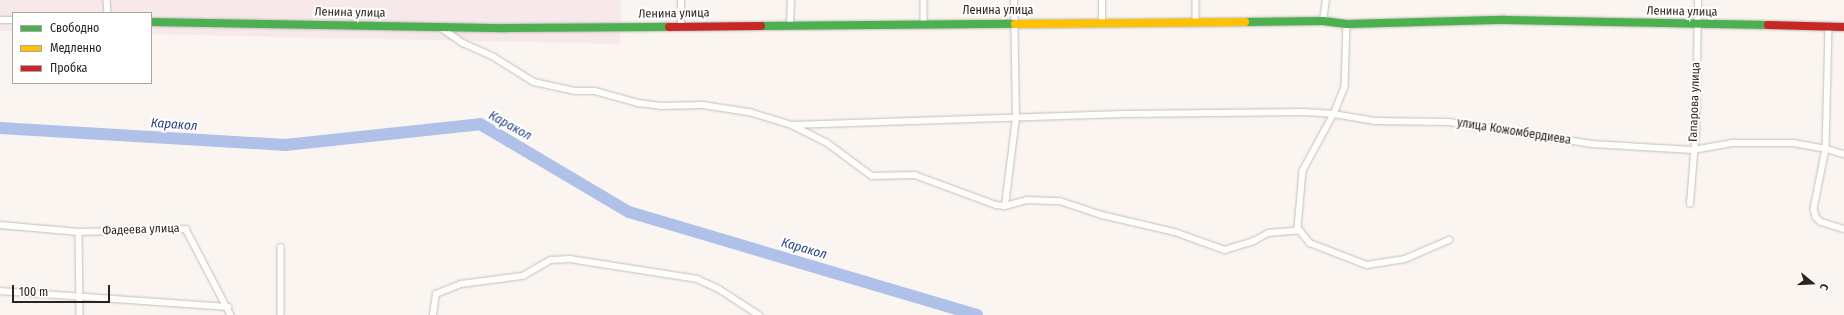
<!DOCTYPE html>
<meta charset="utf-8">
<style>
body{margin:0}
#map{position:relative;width:1844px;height:315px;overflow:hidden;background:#faf5f0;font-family:"Fira Sans Condensed",sans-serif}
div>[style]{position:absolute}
.industrial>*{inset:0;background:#f7e9e9}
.river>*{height:12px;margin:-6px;padding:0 6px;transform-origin:6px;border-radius:6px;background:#afc1e8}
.roads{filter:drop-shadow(0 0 1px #c4bfba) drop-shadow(0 0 1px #c4bfba)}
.street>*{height:5.5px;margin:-2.75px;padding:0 2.75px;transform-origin:2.75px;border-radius:2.75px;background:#fefefd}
.fast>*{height:8px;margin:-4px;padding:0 4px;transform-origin:4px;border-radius:4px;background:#4caf50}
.slow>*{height:8px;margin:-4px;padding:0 4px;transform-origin:4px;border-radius:4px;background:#ffc107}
.jam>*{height:8px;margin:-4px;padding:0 4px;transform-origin:4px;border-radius:4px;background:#c62828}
span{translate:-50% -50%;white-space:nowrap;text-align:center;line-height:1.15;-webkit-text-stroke:4px #fff;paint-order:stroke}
.street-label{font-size:12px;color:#29241e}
.water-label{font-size:13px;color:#254286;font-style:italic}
.legend{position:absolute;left:12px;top:12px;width:140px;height:72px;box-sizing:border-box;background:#fff;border:1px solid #a9a7a5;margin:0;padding:5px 7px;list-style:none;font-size:12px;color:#29241e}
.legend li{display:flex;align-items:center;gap:8px;height:20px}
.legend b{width:20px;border:1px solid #a9a7a5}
.north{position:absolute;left:1792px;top:263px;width:40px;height:40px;-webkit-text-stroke:3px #fff;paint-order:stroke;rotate:108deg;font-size:11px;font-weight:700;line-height:16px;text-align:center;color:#29241e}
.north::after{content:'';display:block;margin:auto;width:14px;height:18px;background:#29241e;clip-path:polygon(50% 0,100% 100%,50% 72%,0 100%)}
.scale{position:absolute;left:12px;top:285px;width:98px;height:18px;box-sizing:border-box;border:2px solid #29241e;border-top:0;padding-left:5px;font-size:12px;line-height:14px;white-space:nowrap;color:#29241e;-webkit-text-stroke:3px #fff;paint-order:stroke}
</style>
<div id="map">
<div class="industrial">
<i style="clip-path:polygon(0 0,621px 0,620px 44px,151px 34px,151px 13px,13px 13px,13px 31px,0 31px)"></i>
</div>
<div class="river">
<i style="left:0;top:128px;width:286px;rotate:3.4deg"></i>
<i style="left:285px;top:145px;width:196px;rotate:-6.1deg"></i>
<i style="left:480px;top:124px;width:173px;rotate:30.6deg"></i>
<i style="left:629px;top:212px;width:363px;rotate:16.5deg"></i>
</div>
<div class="roads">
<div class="street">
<i style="left:107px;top:0;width:13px;rotate:86deg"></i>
<i style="left:924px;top:0;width:24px;rotate:90deg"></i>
<i style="left:1196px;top:0;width:22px;rotate:90deg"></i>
<i style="left:0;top:20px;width:13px"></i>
<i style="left:1323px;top:21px;width:21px;rotate:-82deg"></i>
<i style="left:1102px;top:23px;width:23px;rotate:-90deg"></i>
<i style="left:1347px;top:24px;width:63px;rotate:91.8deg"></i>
<i style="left:1345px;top:87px;width:29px;rotate:112deg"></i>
<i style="left:1334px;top:114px;width:65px;rotate:118.5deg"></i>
<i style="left:1303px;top:171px;width:57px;rotate:95deg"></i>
<i style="left:1298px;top:228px;width:19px;rotate:51deg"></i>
<i style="left:1310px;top:243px;width:61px;rotate:21.1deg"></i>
<i style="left:1367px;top:265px;width:38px;rotate:-9deg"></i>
<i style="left:1405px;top:259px;width:48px;rotate:-23.4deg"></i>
<i style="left:790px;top:25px;width:25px;rotate:-88deg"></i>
<i style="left:681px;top:26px;width:26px;rotate:-90deg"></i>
<i style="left:440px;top:27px;width:28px;rotate:35deg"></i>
<i style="left:463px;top:43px;width:34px;rotate:24deg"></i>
<i style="left:494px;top:57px;width:47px;rotate:32deg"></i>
<i style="left:534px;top:82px;width:42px;rotate:12.4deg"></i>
<i style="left:575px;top:91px;width:20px"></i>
<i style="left:595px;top:91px;width:45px;rotate:15.6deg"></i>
<i style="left:638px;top:103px;width:23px;rotate:7deg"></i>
<i style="left:661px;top:106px;width:42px;rotate:-1.4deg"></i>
<i style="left:703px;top:105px;width:47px;rotate:8.7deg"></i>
<i style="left:749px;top:112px;width:45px;rotate:16.8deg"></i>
<i style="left:792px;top:125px;width:38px;rotate:27deg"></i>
<i style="left:826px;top:142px;width:57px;rotate:36.5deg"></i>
<i style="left:872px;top:176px;width:43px;rotate:-1.3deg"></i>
<i style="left:915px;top:175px;width:86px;rotate:20.3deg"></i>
<i style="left:996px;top:205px;width:9px;rotate:6deg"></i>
<i style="left:1005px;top:206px;width:23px;rotate:-15deg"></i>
<i style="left:1027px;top:200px;width:33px;rotate:2deg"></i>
<i style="left:1060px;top:201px;width:44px;rotate:18.4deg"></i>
<i style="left:1102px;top:215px;width:75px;rotate:13.1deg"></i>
<i style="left:1175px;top:232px;width:53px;rotate:19.8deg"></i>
<i style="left:1225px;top:250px;width:28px;rotate:-17deg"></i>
<i style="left:1252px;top:242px;width:18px;rotate:-29deg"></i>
<i style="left:1268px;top:233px;width:32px;rotate:-5deg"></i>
<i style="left:1829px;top:27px;width:122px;rotate:91.4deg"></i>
<i style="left:1826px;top:149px;width:19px;rotate:16deg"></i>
<i style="left:792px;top:125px;width:331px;rotate:-1.9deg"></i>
<i style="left:1123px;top:114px;width:182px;rotate:-0.6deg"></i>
<i style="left:1305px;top:112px;width:29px;rotate:4deg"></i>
<i style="left:1334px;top:114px;width:42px;rotate:9.7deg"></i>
<i style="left:1375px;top:121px;width:74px;rotate:0.8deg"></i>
<i style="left:1449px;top:122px;width:145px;rotate:8.7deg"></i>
<i style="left:1592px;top:144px;width:101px;rotate:3.4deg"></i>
<i style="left:1693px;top:150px;width:40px;rotate:-10deg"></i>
<i style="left:1732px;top:143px;width:61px"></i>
<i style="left:1793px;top:143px;width:34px;rotate:10deg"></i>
<i style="left:1826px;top:149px;width:61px;rotate:101.3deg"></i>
<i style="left:1814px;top:209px;width:8px;rotate:76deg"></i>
<i style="left:1816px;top:217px;width:7px;rotate:45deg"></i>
<i style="left:1821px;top:222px;width:24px;rotate:17deg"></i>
<i style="left:1690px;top:204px;width:74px;rotate:-85.4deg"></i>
<i style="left:1696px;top:130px;width:130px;rotate:-89.1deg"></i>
<i style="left:1005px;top:206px;width:89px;rotate:-82.9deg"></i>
<i style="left:1016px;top:118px;width:118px;rotate:-91deg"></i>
<i style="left:0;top:225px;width:79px;rotate:5.1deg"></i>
<i style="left:79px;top:232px;width:107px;rotate:-1.6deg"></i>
<i style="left:186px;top:229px;width:97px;rotate:62.4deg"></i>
<i style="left:79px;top:232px;width:83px;rotate:89.3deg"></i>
<i style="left:281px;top:247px;width:68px;rotate:90deg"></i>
<i style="left:0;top:291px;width:229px;rotate:4deg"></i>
<i style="left:433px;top:315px;width:21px;rotate:-82deg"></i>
<i style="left:436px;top:294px;width:27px;rotate:-22deg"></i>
<i style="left:461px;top:284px;width:63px;rotate:-7.4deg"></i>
<i style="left:523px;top:276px;width:32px;rotate:-30deg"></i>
<i style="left:551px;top:260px;width:19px;rotate:-3deg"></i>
<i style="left:570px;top:259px;width:129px;rotate:8.9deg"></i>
<i style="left:697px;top:279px;width:24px;rotate:24deg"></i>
<i style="left:719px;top:289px;width:48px;rotate:33deg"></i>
</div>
<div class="fast">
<i style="left:151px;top:22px;width:355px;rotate:1deg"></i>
<i style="left:506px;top:28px;width:163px;rotate:-0.4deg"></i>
<i style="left:1245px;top:22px;width:78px;rotate:-0.7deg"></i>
<i style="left:1323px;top:21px;width:24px;rotate:7deg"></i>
<i style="left:1347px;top:24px;width:158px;rotate:-1.5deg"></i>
<i style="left:1505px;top:20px;width:263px;rotate:1.1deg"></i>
<i style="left:761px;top:26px;width:254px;rotate:-0.5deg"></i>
</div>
<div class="slow">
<i style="left:1015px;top:24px;width:230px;rotate:-0.5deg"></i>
</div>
<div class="jam">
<i style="left:1768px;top:25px;width:76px;rotate:1.5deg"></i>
<i style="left:669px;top:27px;width:92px;rotate:-0.6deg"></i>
</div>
</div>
<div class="street-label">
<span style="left:998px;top:11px">Ленина улица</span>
<span style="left:1682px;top:12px;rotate:1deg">Ленина улица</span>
<span style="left:350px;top:13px;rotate:1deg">Ленина улица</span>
<span style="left:674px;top:14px;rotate:-1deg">Ленина улица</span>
<span style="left:1695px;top:102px;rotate:-88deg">Гапарова улица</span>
<span style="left:1514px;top:132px;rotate:9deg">улица Кожомбердиева</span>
<span style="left:141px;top:230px;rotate:-2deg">Фадеева улица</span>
</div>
<div class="water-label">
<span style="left:174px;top:125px;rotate:4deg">Каракол</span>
<span style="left:510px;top:126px;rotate:29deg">Каракол</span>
<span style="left:804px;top:249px;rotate:16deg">Каракол</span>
</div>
<ul class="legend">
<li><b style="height:5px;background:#4caf50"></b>Свободно</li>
<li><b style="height:5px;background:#ffc107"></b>Медленно</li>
<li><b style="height:5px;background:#c62828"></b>Пробка</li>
</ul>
<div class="north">С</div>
<div class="scale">100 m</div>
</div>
